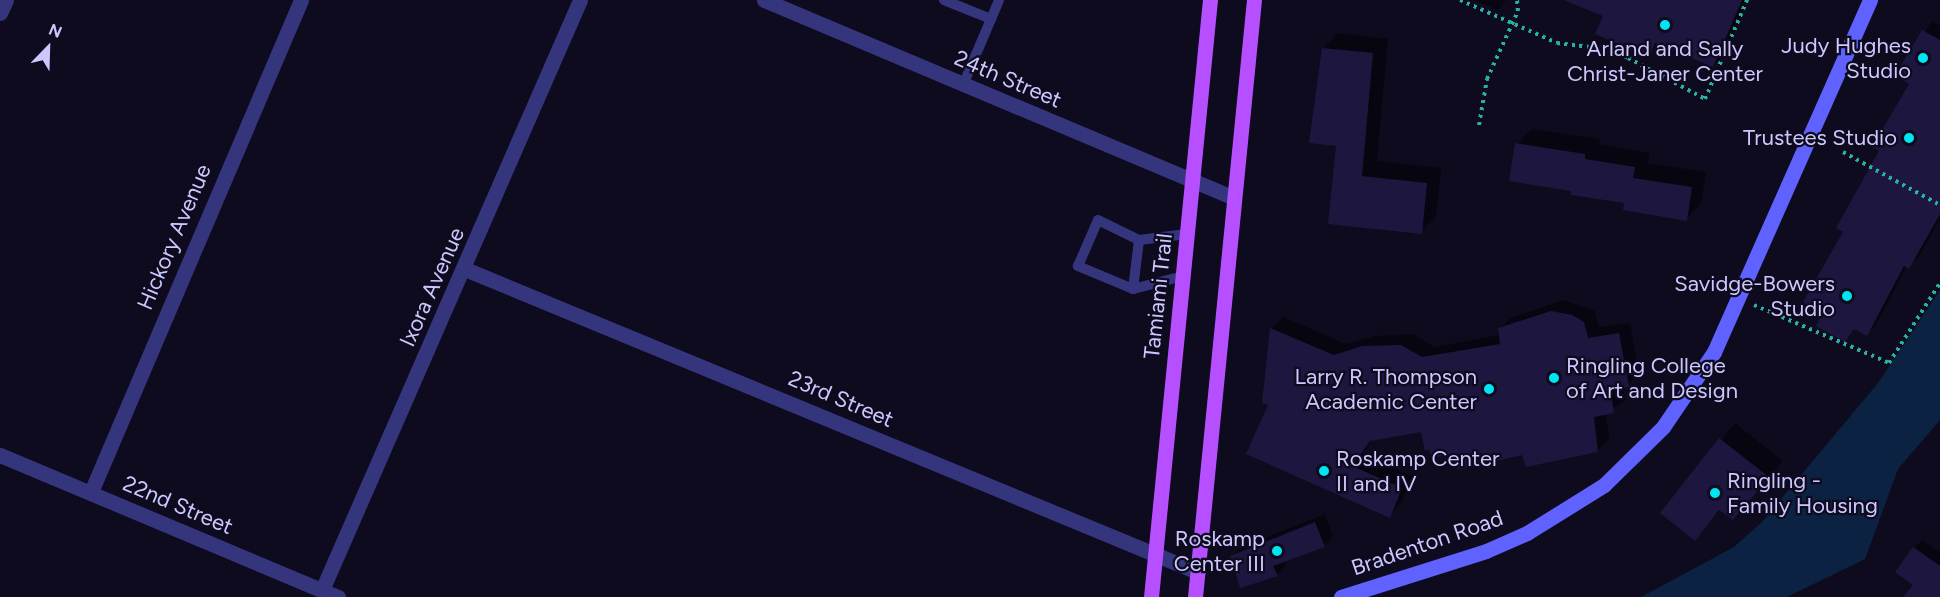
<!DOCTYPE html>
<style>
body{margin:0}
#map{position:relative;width:1940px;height:597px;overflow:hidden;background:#0e0b1e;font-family:Figtree,sans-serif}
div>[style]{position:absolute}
.water>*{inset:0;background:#0b2242}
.shadow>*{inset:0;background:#0007}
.building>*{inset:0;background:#1d173f}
.path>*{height:4px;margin-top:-2px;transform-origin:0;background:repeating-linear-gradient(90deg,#2ab1a3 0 3px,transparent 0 7.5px)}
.lane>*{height:10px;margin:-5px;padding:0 5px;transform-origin:5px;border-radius:5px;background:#35357e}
.street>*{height:15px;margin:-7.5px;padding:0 7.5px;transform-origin:7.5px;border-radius:7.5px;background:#35357e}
.secondary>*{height:15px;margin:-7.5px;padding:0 7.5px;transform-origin:7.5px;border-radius:7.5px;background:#5f62ff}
.primary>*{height:15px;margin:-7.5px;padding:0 7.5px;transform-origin:7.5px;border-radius:7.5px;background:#b64fff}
.dots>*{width:16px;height:16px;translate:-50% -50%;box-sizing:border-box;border:3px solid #0e0b1e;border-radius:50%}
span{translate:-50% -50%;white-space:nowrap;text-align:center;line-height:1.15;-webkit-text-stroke:4.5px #0e0b1e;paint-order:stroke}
.poi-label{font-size:22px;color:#ccc8ff}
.right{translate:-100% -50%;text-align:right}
.left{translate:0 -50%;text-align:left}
.street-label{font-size:22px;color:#ccc8ff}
.north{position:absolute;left:18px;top:18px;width:60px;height:60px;-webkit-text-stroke:4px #0e0b1e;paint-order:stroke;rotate:23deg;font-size:16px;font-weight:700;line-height:24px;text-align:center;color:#ccc8ff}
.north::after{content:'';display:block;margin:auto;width:21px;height:27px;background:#ccc8ff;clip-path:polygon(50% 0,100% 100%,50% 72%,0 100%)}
</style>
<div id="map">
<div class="water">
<i style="clip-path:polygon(1940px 290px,1940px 420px,1898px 469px,1865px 559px,1787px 597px,1641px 597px,1734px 547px,1762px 522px,1878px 383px)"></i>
</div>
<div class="shadow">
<i style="clip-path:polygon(1474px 0,1506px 0,1498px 10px)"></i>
<i style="clip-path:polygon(1568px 0,1747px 0,1725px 54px,1713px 66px,1660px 43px,1648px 55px,1605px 16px)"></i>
<i style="clip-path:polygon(1932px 21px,1940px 26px,1940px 219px,1918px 258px,1907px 266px,1876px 325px,1866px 334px,1856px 328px,1844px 340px,1824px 313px,1845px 231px,1911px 83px,1897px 75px)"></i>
<i style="clip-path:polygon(1338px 33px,1388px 39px,1377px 161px,1441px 168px,1436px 217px,1421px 232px,1330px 223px,1338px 144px,1323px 48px)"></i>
<i style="clip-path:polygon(1532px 129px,1600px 139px,1599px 144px,1649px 153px,1648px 163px,1706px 172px,1701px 204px,1686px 219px,1573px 190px,1517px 144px)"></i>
<i style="clip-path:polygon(1563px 300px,1595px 311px,1599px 327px,1630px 323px,1639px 374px,1623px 387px,1625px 400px,1606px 413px,1609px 439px,1598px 450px,1456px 452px,1430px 447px,1422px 430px,1373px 439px,1362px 454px,1413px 477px,1400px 505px,1389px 516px,1264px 402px,1272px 328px,1283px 317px,1346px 344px,1374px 336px,1413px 334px,1434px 347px,1500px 335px,1499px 329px,1511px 318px)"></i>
<i style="clip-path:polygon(1735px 423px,1783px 461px,1733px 518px,1721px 509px,1695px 539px,1662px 513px)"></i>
<i style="clip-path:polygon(1325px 514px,1333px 536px,1324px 546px,1284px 560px,1286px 566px,1277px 575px,1232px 556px,1241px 547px)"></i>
<i style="clip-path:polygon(1922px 540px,1940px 552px,1940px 597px,1905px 597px,1915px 584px,1914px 548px)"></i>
</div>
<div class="building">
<i style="clip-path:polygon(1564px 0,1742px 0,1713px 67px,1655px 43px,1649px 57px,1595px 34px,1603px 16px)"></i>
<i style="clip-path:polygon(1922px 30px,1940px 40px,1940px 214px,1909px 269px,1904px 266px,1867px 336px,1854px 329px,1845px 342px,1816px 326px,1822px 314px,1803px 302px,1843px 232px,1836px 228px,1879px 151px,1872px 147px,1909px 84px,1895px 75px)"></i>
<i style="clip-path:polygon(1322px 48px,1373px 53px,1362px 176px,1427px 183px,1422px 234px,1328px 224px,1336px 146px,1309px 143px)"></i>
<i style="clip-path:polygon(1515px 143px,1585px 154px,1585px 159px,1635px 167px,1633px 178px,1692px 187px,1687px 221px,1623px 210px,1624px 203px,1571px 195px,1571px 191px,1509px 181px)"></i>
<i style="clip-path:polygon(1551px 311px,1572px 315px,1584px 322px,1588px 338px,1619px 333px,1629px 387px,1611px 391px,1614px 413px,1594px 417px,1598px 452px,1526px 467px,1522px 455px,1458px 470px,1455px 453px,1432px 458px,1429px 449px,1425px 451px,1421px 432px,1370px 441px,1352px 466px,1402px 488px,1390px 518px,1246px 454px,1268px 405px,1262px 403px,1270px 328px,1334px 355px,1362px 346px,1401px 345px,1422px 357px,1500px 344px,1498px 328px)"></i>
<i style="clip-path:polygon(1719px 438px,1769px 477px,1733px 520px,1719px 510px,1695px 541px,1660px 513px)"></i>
<i style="clip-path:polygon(1315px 522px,1325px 547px,1273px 566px,1278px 576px,1240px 588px,1230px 556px)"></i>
<i style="clip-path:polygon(1913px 547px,1940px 566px,1940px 597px,1903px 597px,1913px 585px,1895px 572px)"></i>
</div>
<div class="path">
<i style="left:1460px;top:0;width:106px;rotate:23.9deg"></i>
<i style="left:1557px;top:43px;width:39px;rotate:7deg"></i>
<i style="left:1596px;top:48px;width:34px;rotate:17deg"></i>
<i style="left:1628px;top:58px;width:87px;rotate:28deg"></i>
<i style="left:1705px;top:99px;width:108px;rotate:-67deg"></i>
<i style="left:1479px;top:125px;width:47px;rotate:-80.1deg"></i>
<i style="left:1487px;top:79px;width:75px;rotate:-65.5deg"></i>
<i style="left:1518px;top:11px;width:11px;rotate:-95deg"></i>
<i style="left:1843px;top:152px;width:111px;rotate:28.7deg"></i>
<i style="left:1754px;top:305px;width:147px;rotate:23.2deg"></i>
<i style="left:1889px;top:363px;width:95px;rotate:-57.5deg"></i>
</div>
<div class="lane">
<i style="left:944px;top:0;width:51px;rotate:22deg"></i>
<i style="left:963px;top:85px;width:92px;rotate:-67deg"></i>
<i style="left:1183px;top:276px;width:52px;rotate:165.4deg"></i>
<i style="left:1133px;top:289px;width:60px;rotate:-157.3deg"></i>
<i style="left:1078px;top:266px;width:50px;rotate:-66.5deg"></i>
<i style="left:1098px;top:220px;width:46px;rotate:26deg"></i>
<i style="left:1139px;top:240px;width:48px;rotate:-7.1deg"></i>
<i style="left:1133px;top:289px;width:49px;rotate:-83deg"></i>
</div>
<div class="street">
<i style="left:764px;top:0;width:510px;rotate:22.84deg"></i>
<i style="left:0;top:13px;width:14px;rotate:-65deg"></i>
<i style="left:465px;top:269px;width:793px;rotate:22.46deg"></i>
<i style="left:0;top:455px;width:367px;rotate:22.8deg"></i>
<i style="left:91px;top:492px;width:535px;rotate:-66.89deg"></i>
<i style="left:322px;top:590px;width:644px;rotate:-66.38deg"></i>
</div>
<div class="secondary">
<i style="left:1341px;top:597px;width:152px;rotate:-17.6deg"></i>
<i style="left:1486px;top:551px;width:45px;rotate:-23.7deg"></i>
<i style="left:1527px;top:533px;width:91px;rotate:-31.9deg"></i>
<i style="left:1604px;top:485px;width:83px;rotate:-44.5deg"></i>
<i style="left:1663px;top:427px;width:91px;rotate:-55.8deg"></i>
<i style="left:1714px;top:352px;width:385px;rotate:-66.1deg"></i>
</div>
<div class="primary">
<i style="left:1151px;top:597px;width:600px;rotate:-84.36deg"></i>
<i style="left:1195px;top:597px;width:600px;rotate:-84.36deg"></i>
</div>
<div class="dots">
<i style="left:1665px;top:25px;background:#00e5f3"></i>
<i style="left:1923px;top:58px;background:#00e5f3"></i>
<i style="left:1909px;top:138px;background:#00e5f3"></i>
<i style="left:1847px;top:296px;background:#00e5f3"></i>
<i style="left:1554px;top:378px;background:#00e5f3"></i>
<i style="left:1489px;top:389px;background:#00e5f3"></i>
<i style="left:1324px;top:471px;background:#00e5f3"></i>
<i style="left:1715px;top:493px;background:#00e5f3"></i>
<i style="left:1277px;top:551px;background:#00e5f3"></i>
</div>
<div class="poi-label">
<span class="right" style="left:1911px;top:58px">Judy Hughes<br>Studio</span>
<span style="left:1665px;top:61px">Arland and Sally<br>Christ-Janer Center</span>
<span class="right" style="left:1897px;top:138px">Trustees Studio</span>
<span class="right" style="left:1835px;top:296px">Savidge-Bowers<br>Studio</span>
<span class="left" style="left:1566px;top:378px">Ringling College<br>of Art and Design</span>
<span class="right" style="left:1477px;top:389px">Larry R. Thompson<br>Academic Center</span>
<span class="left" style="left:1336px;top:471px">Roskamp Center<br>II and IV</span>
<span class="left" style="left:1727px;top:493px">Ringling -<br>Family Housing</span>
<span class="right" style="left:1265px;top:551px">Roskamp<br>Center III</span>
</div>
<div class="street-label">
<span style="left:1008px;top:79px;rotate:23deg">24th Street</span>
<span style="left:174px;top:237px;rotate:-67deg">Hickory Avenue</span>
<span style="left:432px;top:287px;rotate:-66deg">Ixora Avenue</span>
<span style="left:1158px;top:296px;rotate:-84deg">Tamiami Trail</span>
<span style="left:841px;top:399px;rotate:23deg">23rd Street</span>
<span style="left:178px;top:505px;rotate:23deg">22nd Street</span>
<span style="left:1427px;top:543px;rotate:-19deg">Bradenton Road</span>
</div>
<div class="north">N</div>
</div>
